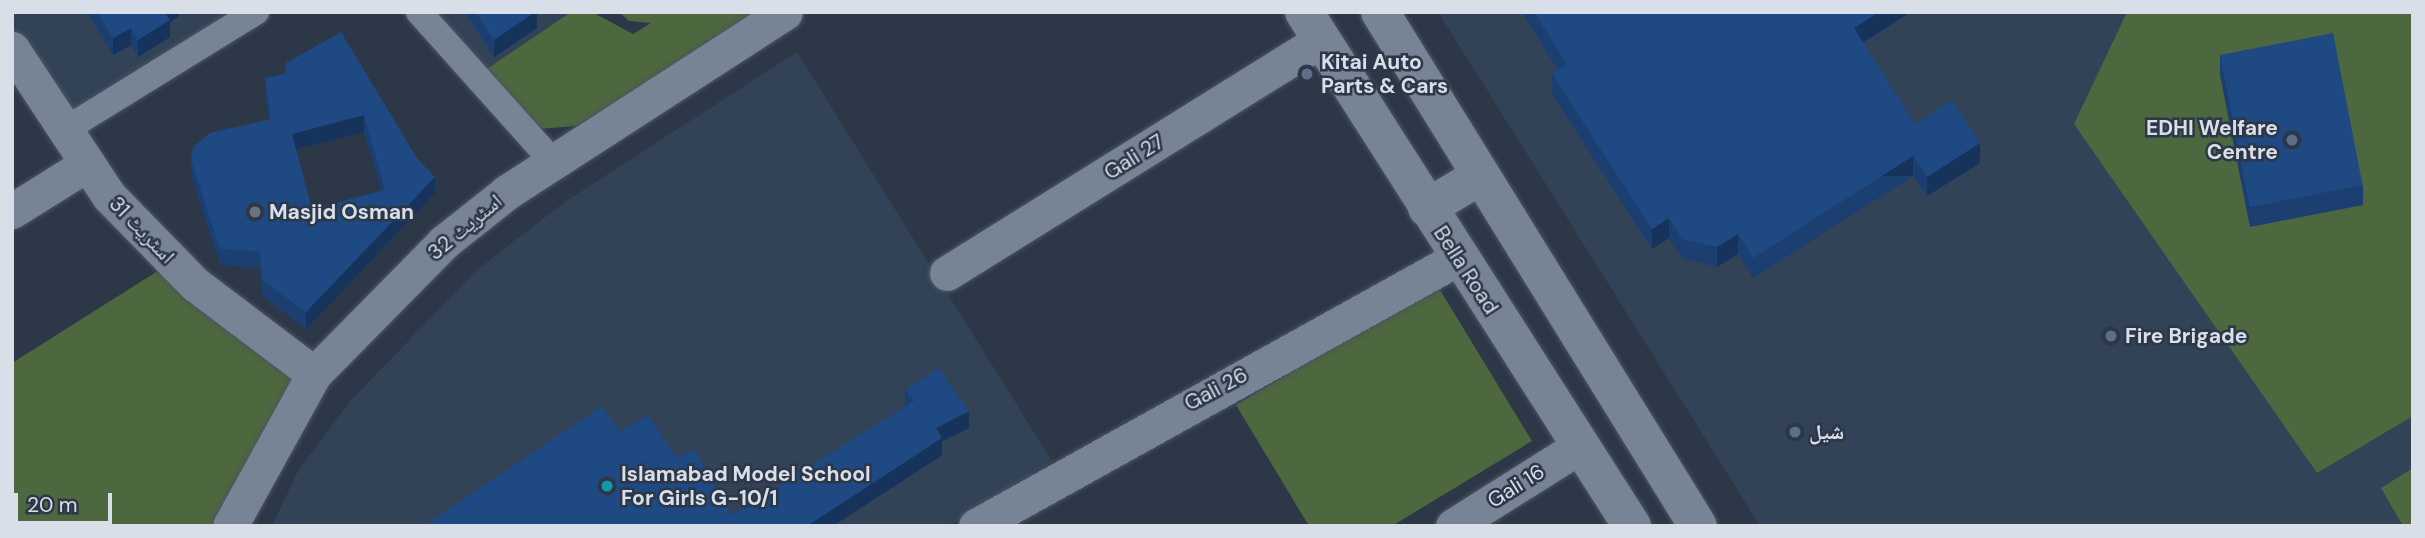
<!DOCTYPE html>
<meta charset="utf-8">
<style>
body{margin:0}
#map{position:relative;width:2425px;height:538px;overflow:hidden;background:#2c3747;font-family:"DM Sans","Noto Naskh Arabic",sans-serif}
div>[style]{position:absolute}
.built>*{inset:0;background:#324257}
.green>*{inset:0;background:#4d673f}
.roads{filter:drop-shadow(0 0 2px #4b5562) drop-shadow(0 0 2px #4b5562)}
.pedestrian>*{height:26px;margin:-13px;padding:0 13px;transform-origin:13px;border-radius:13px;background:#778496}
.minor>*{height:35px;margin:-17.5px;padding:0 17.5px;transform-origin:17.5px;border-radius:17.5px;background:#778496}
.tertiary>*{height:38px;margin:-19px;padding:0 19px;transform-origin:19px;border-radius:19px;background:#778496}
.wall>*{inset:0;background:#1b3f70}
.shaded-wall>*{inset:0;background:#16335b;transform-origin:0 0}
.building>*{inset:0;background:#1f4982;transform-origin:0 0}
.dots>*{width:19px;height:19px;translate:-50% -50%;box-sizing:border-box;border:4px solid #2c3747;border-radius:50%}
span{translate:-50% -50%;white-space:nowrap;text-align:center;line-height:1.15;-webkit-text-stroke:5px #2c3747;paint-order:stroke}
.poi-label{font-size:21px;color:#d8dfe9;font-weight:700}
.left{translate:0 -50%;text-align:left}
.right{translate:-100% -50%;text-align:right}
.street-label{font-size:21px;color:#d8dfe9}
.frame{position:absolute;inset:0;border:14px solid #d8dfe9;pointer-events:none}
.scale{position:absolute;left:14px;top:493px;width:98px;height:32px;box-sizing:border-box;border:4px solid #d8dfe9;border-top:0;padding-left:9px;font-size:21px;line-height:24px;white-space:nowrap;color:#d8dfe9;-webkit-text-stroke:5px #2c3747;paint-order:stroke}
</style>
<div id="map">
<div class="built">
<i style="clip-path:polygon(12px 12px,256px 12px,63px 131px,12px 49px)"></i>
<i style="clip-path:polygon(419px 12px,582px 12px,475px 77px)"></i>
<i style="clip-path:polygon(1438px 12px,2413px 12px,2413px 526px,1760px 526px)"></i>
<i style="clip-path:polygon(797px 52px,1052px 461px,948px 526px,272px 526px,298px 471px,351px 400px,478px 269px,566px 201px)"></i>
</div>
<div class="green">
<i style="clip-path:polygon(571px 12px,592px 12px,633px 34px,651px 23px,629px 21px,619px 12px,759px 12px,576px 126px,538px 129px,475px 77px)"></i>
<i style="clip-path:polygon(2127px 12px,2413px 12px,2413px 416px,2317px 473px,2074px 124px)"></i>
<i style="clip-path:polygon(172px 262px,314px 374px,230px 526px,12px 526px,12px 363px)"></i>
<i style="clip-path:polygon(1437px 285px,1532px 441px,1392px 526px,1309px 526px,1236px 405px)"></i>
<i style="clip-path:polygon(2413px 468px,2413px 526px,2403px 526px,2381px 488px)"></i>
</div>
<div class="roads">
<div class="pedestrian">
<i style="left:419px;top:12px;width:201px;rotate:48.2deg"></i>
<i style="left:63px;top:131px;width:227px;rotate:-31.7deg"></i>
</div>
<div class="minor">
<i style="left:12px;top:49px;width:176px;rotate:56.6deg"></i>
<i style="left:109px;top:196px;width:123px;rotate:45.7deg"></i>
<i style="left:195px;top:284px;width:149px;rotate:37.1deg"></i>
<i style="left:12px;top:211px;width:85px;rotate:-32deg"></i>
<i style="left:947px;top:273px;width:441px;rotate:-31.9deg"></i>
<i style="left:230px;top:526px;width:174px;rotate:-61.1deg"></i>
<i style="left:314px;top:374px;width:185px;rotate:-45.4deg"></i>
<i style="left:444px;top:242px;width:80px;rotate:-38.4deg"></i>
<i style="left:507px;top:192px;width:331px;rotate:-32.9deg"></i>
<i style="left:976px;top:526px;width:551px;rotate:-29.07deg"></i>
<i style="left:1453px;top:526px;width:150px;rotate:-32.2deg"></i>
</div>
<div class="tertiary">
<i style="left:1304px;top:12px;width:610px;rotate:57.46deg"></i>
<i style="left:1380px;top:12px;width:604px;rotate:58.26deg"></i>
<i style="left:1427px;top:208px;width:62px;rotate:-31.1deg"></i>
</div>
</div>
<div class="wall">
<i style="clip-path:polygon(87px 12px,179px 12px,179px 16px,170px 22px,170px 37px,138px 57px,131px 45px,113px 55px)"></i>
<i style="clip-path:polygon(465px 12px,537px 12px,537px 28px,494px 57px)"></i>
<i style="clip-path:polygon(1522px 12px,1911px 12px,1863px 43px,1915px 124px,1980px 163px,1927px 196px,1913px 176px,1753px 278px,1738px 254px,1717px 267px,1682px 258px,1669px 238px,1652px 249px,1552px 94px,1552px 74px,1558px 70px)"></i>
<i style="clip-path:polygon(evenodd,341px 32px,435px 193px,306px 329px,262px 296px,260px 268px,220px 265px,191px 176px,191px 160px,269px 119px,265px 94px,265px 78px,285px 74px,341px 32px,364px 132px,381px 191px,312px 209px,296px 149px,364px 132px)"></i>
<i style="clip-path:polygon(2220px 55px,2363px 185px,2363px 205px,2250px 227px,2220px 75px)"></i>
<i style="clip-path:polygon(905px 390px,969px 428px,942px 441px,942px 455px,833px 526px,424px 526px,620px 432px,677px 458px,732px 515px,905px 407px)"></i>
</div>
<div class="shaded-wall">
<i style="clip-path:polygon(163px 12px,179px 12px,179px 16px,170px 22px,170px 37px,138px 57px,138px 40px)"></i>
<i style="clip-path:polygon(535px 12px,537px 12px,537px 28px,494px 57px,494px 40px)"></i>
<i style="clip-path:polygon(1879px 12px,1911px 12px,1854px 48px,1854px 28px)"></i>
<i style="clip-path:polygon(131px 28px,131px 45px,113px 55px,113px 38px)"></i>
<i style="clip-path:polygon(364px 115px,364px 132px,292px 150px,292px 134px)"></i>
<i style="clip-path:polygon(1980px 143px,1980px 163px,1927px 196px,1927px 177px)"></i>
<i style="left:1913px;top:156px;width:20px;height:190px;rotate:90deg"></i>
<i style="clip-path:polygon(435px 177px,435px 193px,306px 329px,306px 312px)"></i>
<i style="clip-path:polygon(1669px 218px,1669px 238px,1652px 249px,1652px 229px)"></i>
<i style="clip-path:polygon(1738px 234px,1738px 254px,1717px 267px,1717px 247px)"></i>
<i style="clip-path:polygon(969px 411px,969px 428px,942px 441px,942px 455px,833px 526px,807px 526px,936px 428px)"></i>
</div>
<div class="building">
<i style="clip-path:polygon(97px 12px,165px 12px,170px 20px,138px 40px,131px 28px,113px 38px)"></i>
<i style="clip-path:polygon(476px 12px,535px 12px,494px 40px)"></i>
<i style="clip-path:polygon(1534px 12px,1879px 12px,1854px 28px,1915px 124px,1952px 100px,1980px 143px,1927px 177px,1913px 156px,1753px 258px,1738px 234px,1717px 247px,1682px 239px,1669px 218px,1652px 229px,1552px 74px,1567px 64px)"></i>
<i style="clip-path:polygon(evenodd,341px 32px,417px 158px,435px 177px,306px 312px,262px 280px,260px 252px,220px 249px,191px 160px,193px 147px,210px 133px,271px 119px,265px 78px,285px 74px,286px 63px,341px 32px,364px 115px,385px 190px,312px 209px,292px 134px,364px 115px)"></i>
<i style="left:2333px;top:33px;width:155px;height:115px;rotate:79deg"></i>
<i style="clip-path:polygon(939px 368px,969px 411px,936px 428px,942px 438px,807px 526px,424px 526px,602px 406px,620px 432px,648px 415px,677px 458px,694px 449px,732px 515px,914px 401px,905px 390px)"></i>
</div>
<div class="dots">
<i style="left:1307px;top:74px;background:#5c6f8a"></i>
<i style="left:2292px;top:140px;background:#5c6f8a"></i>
<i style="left:255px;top:212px;background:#6b7280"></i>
<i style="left:2111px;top:336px;background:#5c6f8a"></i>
<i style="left:1795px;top:432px;background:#5c6f8a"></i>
<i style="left:607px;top:486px;background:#0f9aa8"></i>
</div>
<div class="poi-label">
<span class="left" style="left:1321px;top:74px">Kitai Auto<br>Parts &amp; Cars</span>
<span class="right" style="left:2278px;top:140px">EDHI Welfare<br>Centre</span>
<span class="left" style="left:269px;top:212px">Masjid Osman</span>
<span class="left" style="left:2125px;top:336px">Fire Brigade</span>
<span class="left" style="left:1809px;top:432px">شیل</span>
<span class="left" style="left:621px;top:486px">Islamabad Model School<br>For Girls G-10/1</span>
</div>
<div class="street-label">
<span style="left:1134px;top:157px;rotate:-32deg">Gali 27</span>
<span style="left:465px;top:227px;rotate:-40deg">اسٹریٹ 32</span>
<span style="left:142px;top:230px;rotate:46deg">اسٹریٹ 31</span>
<span style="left:1466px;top:270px;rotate:57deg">Bella Road</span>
<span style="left:1216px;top:389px;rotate:-28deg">Gali 26</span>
<span style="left:1516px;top:486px;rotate:-32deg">Gali 16</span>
</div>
<div class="frame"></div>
<div class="scale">20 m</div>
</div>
